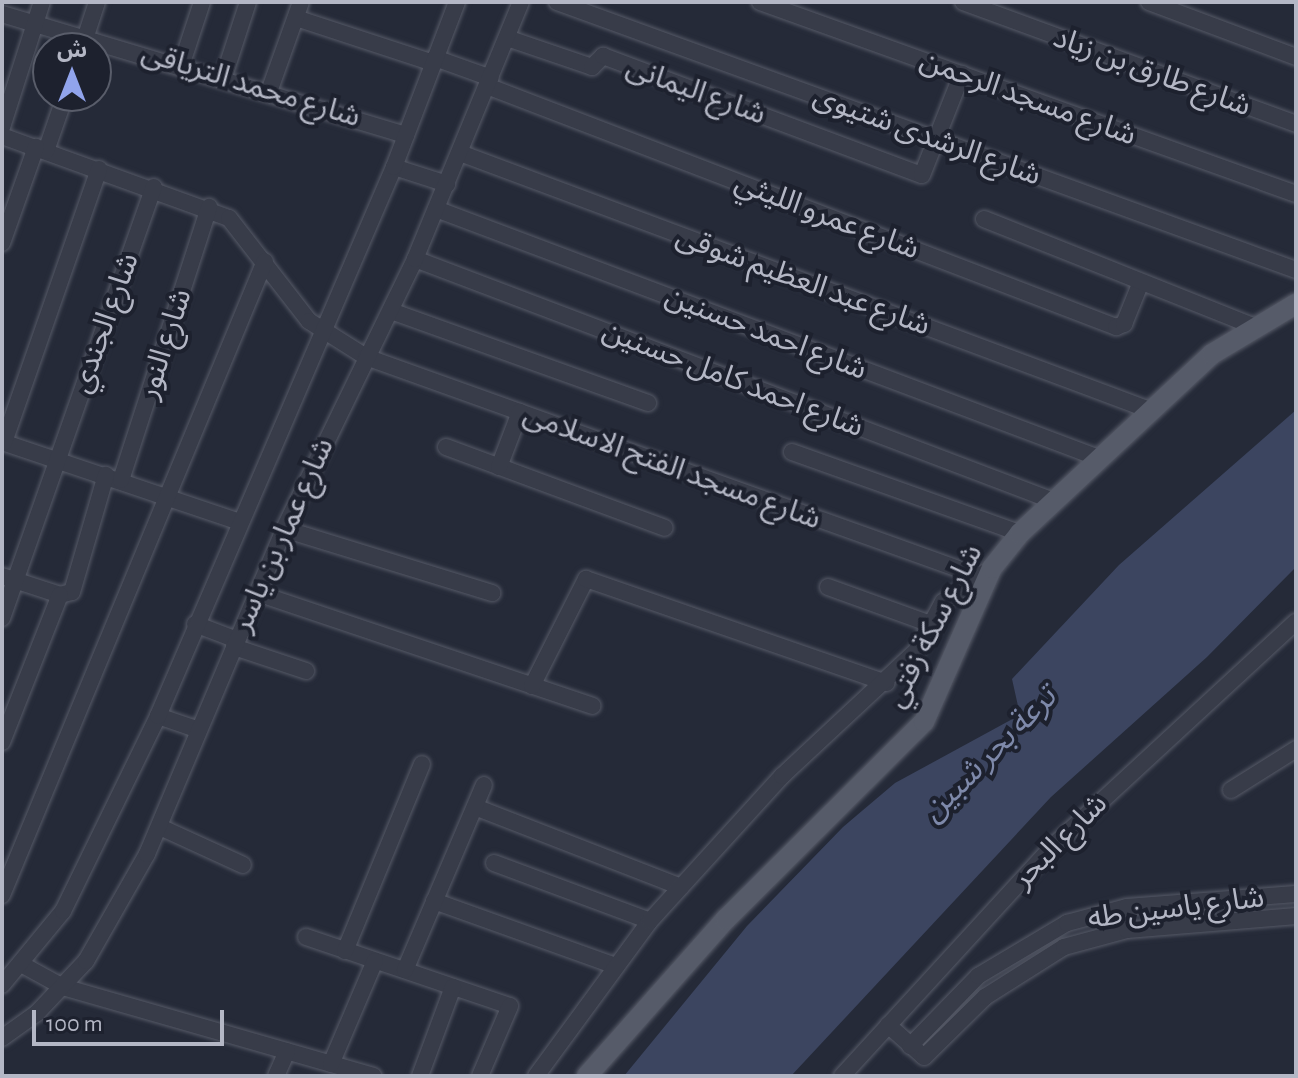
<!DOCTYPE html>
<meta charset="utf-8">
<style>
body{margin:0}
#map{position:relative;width:1298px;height:1078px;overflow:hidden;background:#252a38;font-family:"Alegreya Sans","Noto Sans Arabic",sans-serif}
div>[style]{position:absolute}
.water>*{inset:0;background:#3c4560}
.roads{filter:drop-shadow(0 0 2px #565a67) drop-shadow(0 0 2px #565a67)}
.minor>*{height:16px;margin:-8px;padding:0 8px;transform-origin:8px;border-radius:8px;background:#383c49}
.major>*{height:20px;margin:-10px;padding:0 10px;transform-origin:10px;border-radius:10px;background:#565b69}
span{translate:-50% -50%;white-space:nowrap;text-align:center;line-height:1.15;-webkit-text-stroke:8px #1d212e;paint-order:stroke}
.street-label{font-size:30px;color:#b4b7c5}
.water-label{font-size:32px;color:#7e89aa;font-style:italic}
.frame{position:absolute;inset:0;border:4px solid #b4b7c5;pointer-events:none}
.north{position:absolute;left:32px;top:32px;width:80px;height:80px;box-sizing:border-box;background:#1d212e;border:2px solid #595d6a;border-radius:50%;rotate:0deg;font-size:22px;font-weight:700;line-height:32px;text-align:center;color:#b4b7c5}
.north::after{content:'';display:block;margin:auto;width:28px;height:36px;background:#91a4ec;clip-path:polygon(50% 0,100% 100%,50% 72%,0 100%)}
.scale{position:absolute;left:32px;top:1010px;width:192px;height:36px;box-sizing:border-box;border:4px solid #b4b7c5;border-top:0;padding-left:10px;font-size:24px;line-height:28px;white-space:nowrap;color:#b4b7c5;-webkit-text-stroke:6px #1d212e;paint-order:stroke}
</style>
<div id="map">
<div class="water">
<i style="clip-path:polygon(1296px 410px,1296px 567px,1207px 657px,1051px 797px,791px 1076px,624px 1076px,747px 926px,843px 827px,895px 783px,1020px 715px,1012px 679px,1119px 565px)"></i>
</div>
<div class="roads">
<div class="minor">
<i style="left:557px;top:2px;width:786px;rotate:19.93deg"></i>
<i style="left:760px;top:2px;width:569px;rotate:19.71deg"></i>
<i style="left:963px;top:2px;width:355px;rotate:20.1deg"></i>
<i style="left:1149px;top:2px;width:157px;rotate:20.5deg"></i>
<i style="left:2px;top:14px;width:422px;rotate:16.7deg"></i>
<i style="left:296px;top:18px;width:145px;rotate:18.1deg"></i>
<i style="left:507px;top:38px;width:90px;rotate:18.8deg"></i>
<i style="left:592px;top:67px;width:16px;rotate:-45deg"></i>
<i style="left:603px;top:56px;width:340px;rotate:20.5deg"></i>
<i style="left:922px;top:175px;width:109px;rotate:-68.4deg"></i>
<i style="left:82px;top:48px;width:48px;rotate:-71.9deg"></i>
<i style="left:435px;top:58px;width:59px;rotate:19.7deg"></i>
<i style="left:182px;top:63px;width:64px;rotate:-71.8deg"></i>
<i style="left:224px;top:76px;width:78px;rotate:-72deg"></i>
<i style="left:487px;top:86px;width:674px;rotate:20.96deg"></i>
<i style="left:1116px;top:327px;width:9px;rotate:-21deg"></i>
<i style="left:1124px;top:324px;width:45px;rotate:-68deg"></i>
<i style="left:270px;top:89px;width:92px;rotate:-70.4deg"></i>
<i style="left:2px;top:127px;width:131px;rotate:-72.3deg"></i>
<i style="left:2px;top:136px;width:241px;rotate:19.9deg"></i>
<i style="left:229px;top:218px;width:130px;rotate:52.2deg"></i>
<i style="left:309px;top:321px;width:67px;rotate:32.3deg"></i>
<i style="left:366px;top:357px;width:650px;rotate:19.69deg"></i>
<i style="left:46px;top:151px;width:58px;rotate:-70.9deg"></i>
<i style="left:460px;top:153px;width:733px;rotate:20.44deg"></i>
<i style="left:394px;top:167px;width:56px;rotate:17.8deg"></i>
<i style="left:436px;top:209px;width:705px;rotate:20.59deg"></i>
<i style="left:984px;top:219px;width:289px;rotate:21.7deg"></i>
<i style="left:2px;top:243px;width:102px;rotate:-70.5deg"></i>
<i style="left:415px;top:259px;width:680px;rotate:20.75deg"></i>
<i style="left:391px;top:311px;width:273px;rotate:19.7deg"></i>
<i style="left:2px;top:442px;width:248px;rotate:18.6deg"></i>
<i style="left:4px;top:442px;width:289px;rotate:-70.8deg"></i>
<i style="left:446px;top:447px;width:233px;rotate:20.3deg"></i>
<i style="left:792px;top:452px;width:242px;rotate:19.6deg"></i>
<i style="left:499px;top:467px;width:59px;rotate:-69.1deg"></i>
<i style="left:121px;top:480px;width:287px;rotate:-72.1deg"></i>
<i style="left:284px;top:529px;width:218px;rotate:17.1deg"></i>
<i style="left:2px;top:576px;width:61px;rotate:18.1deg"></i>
<i style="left:60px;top:595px;width:12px;rotate:-14deg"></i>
<i style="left:72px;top:592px;width:122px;rotate:-73.8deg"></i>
<i style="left:828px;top:587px;width:109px;rotate:19.8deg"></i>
<i style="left:257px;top:593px;width:354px;rotate:18.6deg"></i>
<i style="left:2px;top:618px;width:457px;rotate:-70.6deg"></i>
<i style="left:195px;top:624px;width:45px;rotate:20.9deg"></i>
<i style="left:234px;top:647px;width:76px;rotate:18.4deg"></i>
<i style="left:532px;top:686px;width:120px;rotate:-63.2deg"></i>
<i style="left:586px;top:579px;width:318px;rotate:19.1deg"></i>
<i style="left:158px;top:716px;width:43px;rotate:18.9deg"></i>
<i style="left:2px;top:742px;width:158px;rotate:-68.5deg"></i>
<i style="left:1231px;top:790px;width:77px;rotate:-32.2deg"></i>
<i style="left:475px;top:807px;width:221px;rotate:21.2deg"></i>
<i style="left:160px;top:827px;width:91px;rotate:24.6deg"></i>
<i style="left:494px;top:863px;width:166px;rotate:20.4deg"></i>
<i style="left:2px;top:895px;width:686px;rotate:-67.47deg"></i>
<i style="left:434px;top:901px;width:190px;rotate:19.7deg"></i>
<i style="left:306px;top:937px;width:215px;rotate:18.7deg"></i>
<i style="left:510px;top:1006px;width:76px;rotate:113.2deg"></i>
<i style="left:345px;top:951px;width:202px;rotate:-67.6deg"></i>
<i style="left:23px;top:965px;width:46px;rotate:28.8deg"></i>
<i style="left:63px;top:987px;width:323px;rotate:16deg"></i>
<i style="left:405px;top:970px;width:201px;rotate:-66.9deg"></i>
<i style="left:2px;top:985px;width:96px;rotate:-50.5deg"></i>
<i style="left:63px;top:911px;width:217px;rotate:-64deg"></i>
<i style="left:158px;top:716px;width:598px;rotate:-66.74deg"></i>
<i style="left:394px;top:167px;width:177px;rotate:-69.1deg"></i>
<i style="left:888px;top:1025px;width:48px;rotate:41.6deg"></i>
<i style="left:924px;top:1057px;width:86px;rotate:-44.5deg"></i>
<i style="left:985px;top:997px;width:93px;rotate:-32.3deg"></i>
<i style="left:1064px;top:947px;width:65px;rotate:-15.1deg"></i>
<i style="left:1127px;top:930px;width:170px;rotate:-4.7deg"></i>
<i style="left:2px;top:1038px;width:43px;rotate:-35.5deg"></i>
<i style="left:37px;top:1013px;width:71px;rotate:-46.7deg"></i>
<i style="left:86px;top:961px;width:123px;rotate:-60.3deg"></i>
<i style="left:147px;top:854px;width:353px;rotate:-67.1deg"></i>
<i style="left:284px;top:529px;width:300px;rotate:-64.1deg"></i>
<i style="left:415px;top:259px;width:278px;rotate:-67.6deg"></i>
<i style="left:910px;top:1046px;width:98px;rotate:-45.8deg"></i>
<i style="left:978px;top:976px;width:104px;rotate:-30.8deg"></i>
<i style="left:1067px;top:923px;width:62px;rotate:-14.9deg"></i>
<i style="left:1127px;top:907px;width:169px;rotate:-4.4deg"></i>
<i style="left:331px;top:1064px;width:112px;rotate:-66.9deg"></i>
<i style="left:276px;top:1076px;width:27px;rotate:-66deg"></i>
<i style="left:420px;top:1076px;width:95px;rotate:-69.7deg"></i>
<i style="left:536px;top:1076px;width:192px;rotate:-53.7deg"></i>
<i style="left:650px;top:921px;width:196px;rotate:-47.7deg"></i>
<i style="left:782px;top:776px;width:185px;rotate:-43deg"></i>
<i style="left:917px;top:650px;width:55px;rotate:-61.6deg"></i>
<i style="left:943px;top:602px;width:50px;rotate:-35.3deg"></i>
<i style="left:842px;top:1076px;width:314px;rotate:-47.5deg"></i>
<i style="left:1054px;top:845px;width:329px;rotate:-42.7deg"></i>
</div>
<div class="major">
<i style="left:587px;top:1076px;width:210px;rotate:-48.5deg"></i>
<i style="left:726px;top:919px;width:279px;rotate:-44.9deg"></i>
<i style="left:924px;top:722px;width:168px;rotate:-66.2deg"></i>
<i style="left:992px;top:568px;width:45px;rotate:-51.3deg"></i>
<i style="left:1020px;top:533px;width:262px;rotate:-43deg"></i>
<i style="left:1212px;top:354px;width:98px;rotate:-30.8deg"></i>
</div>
</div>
<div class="street-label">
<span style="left:1152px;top:72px;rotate:20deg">شارع طارق بن زياد</span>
<span style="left:251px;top:85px;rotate:17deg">شارع محمد الترياقى</span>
<span style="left:696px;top:91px;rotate:20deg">شارع اليمانى</span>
<span style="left:1028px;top:98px;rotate:20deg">شارع مسجد الرحمن</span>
<span style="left:927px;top:136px;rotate:20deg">شارع الرشدى شتيوى</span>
<span style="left:827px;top:216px;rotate:21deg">شارع عمرو الليثي</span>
<span style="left:803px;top:281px;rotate:20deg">شارع عبد العظيم شوقى</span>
<span style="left:105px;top:323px;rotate:-70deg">شارع الجندي</span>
<span style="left:766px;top:333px;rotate:21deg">شارع احمد حسنين</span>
<span style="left:165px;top:344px;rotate:-72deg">شارع النور</span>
<span style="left:733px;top:379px;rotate:21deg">شارع احمد كامل حسنين</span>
<span style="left:672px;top:467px;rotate:20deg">شارع مسجد الفتح الاسلامى</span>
<span style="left:283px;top:535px;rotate:-66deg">شارع عمار بن ياسر</span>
<span style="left:934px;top:626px;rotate:-63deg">شارع سكة زفتي</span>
<span style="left:1060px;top:841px;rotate:-45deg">شارع البحر</span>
<span style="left:1176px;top:908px;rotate:-7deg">شارع ياسين طه</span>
</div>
<div class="water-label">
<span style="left:989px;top:754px;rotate:-45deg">ترعة بحر شبين</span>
</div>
<div class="frame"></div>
<div class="north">ش</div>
<div class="scale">100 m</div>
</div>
